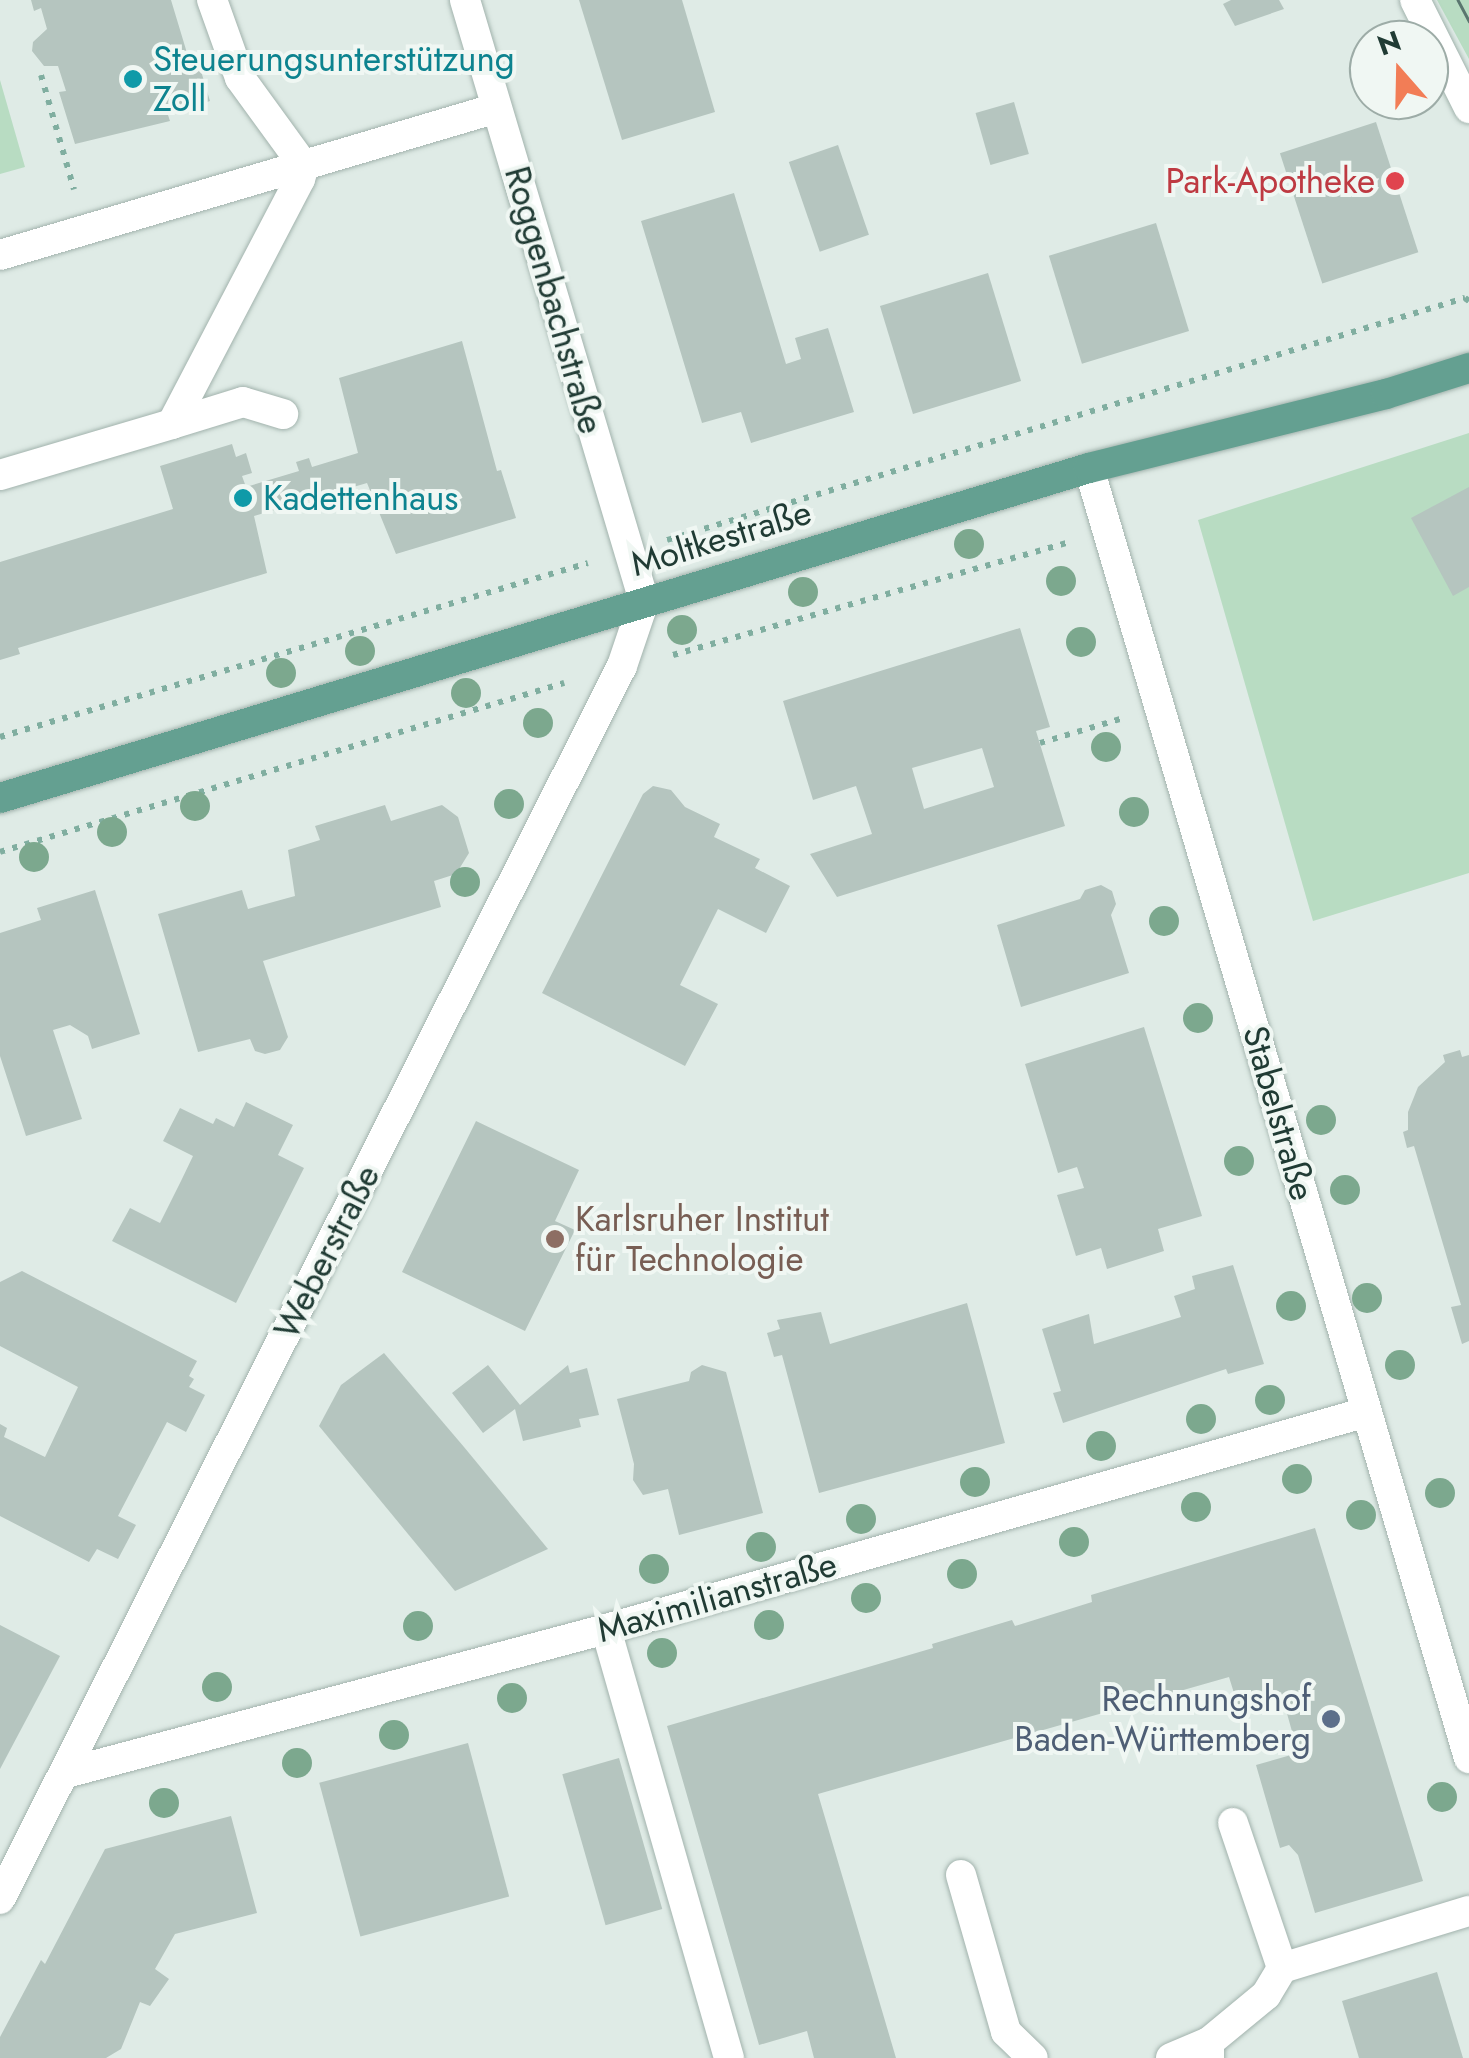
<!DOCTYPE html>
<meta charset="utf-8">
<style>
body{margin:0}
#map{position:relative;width:1469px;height:2058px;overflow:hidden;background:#dfebe6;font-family:Jost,sans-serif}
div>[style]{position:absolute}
.green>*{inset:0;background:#b8dcc2}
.building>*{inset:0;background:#b5c5bf;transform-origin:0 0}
.path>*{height:6px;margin-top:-3px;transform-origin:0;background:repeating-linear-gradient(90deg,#80aea0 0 5px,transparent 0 13px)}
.roads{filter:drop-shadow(0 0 2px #a2b3ad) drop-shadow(0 0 2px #a2b3ad)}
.minor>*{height:30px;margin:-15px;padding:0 15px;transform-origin:15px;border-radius:15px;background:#fff}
.major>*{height:30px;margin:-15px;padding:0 15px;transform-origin:15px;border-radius:15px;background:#64a091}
.tram>*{height:2.5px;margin:-1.25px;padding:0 1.25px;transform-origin:1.25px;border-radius:1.25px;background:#5a766f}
.trees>*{width:30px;height:30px;margin:-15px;border-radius:50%;background:#7ca88e}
.dots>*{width:28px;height:28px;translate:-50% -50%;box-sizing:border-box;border:5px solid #f0f7f3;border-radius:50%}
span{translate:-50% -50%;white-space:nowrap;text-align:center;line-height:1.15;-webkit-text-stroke:8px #f0f7f3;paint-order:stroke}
.culture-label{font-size:35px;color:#0d838f}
.left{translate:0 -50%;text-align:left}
.health-label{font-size:35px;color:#be3a42}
.right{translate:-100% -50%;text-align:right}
.street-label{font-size:35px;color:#203b34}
.education-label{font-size:35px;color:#785e54}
.service-label{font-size:35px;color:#4e5e75}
.north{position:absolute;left:1349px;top:20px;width:100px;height:100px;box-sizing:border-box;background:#f0f7f3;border:2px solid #9daca7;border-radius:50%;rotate:340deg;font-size:28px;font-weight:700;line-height:40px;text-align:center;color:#203b34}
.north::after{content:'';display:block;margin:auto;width:35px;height:45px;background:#f27d56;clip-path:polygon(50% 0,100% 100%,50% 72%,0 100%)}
</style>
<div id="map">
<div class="green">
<i style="clip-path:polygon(1437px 0,1469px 0,1469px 59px)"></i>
<i style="clip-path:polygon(0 80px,25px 167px,0 174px)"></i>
<i style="clip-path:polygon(1469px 433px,1469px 873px,1313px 921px,1198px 520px)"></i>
</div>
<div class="building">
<i style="clip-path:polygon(31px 0,171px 0,187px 53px,195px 51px,210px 101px,168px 115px,170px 121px,75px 144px,59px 92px,66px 91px,58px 66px,44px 66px,32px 51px,33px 42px,47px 29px,41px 8px,34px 11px)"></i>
<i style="clip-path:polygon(579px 0,682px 0,715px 112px,622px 140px)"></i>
<i style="clip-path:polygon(1231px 0,1279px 0,1284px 9px,1235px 26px,1223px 4px)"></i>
<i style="left:1014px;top:102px;width:54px;height:40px;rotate:74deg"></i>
<i style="left:1376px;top:122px;width:137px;height:101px;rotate:72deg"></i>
<i style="left:838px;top:145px;width:95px;height:52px;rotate:71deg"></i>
<i style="clip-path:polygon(734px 193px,786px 364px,801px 359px,795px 338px,828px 328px,854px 412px,751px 443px,741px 412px,702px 423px,641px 221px)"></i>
<i style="left:1156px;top:223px;width:113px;height:112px;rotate:73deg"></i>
<i style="left:988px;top:273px;width:113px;height:113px;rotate:73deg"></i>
<i style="clip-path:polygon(462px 341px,497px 471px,501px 470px,516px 518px,396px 554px,367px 483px,254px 516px,267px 573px,18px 648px,20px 654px,0 660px,0 562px,173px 509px,160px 466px,232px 444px,236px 457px,246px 453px,252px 473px,242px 476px,246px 487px,299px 471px,296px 462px,309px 458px,312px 467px,358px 453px,339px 378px)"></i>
<i style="clip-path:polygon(1469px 487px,1469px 587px,1453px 596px,1411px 518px)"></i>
<i style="clip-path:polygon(evenodd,1020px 628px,1050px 727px,1036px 731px,1065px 826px,837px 897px,810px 854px,872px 834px,856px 786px,813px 800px,783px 701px,1020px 628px,982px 748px,994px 787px,924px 809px,912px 768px,982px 748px)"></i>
<i style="clip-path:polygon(653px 786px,671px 790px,685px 807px,720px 824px,714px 837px,760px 859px,755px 868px,790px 886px,766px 933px,718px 909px,680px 985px,718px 1004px,685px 1066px,542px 993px,643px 794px)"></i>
<i style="clip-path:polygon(385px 805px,391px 821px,442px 805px,458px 817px,469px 853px,456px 874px,434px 881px,441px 907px,263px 961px,288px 1037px,280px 1050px,265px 1054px,255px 1051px,250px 1039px,198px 1052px,158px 914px,242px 890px,248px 909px,295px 896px,288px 850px,320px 840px,315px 826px)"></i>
<i style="clip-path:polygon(1101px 885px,1112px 891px,1116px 904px,1111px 915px,1129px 973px,1021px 1007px,997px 925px,1080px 899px,1085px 890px)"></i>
<i style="clip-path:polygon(95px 890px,140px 1034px,92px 1049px,88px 1036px,70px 1025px,53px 1030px,82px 1119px,26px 1136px,0 1056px,0 933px,41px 920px,37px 908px)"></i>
<i style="clip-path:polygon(1144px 1027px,1202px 1216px,1158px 1229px,1164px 1251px,1107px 1269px,1101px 1248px,1076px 1256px,1057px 1195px,1084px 1188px,1077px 1167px,1058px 1173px,1025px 1064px)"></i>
<i style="clip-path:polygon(1460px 1050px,1462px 1057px,1469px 1055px,1469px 1341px,1462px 1344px,1451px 1307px,1461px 1305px,1414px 1146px,1407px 1148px,1403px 1132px,1408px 1130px,1408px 1112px,1418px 1087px,1445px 1062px,1443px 1055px)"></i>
<i style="clip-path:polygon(246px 1102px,293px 1125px,278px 1155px,304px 1168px,236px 1303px,112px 1241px,130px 1208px,160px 1223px,181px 1181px,193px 1156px,163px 1141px,180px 1108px,213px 1124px,216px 1118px,234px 1127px)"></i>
<i style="clip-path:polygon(476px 1121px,579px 1170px,555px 1221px,575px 1230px,525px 1331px,402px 1272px)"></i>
<i style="clip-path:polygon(1233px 1265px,1264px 1364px,1228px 1374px,1226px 1369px,1063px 1423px,1053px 1393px,1061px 1391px,1042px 1329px,1089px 1314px,1094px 1344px,1181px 1317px,1174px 1296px,1195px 1289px,1192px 1276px)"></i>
<i style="clip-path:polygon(22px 1271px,197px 1361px,189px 1376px,194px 1379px,189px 1387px,205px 1395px,186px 1432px,167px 1422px,118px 1516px,136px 1525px,118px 1559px,97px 1549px,89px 1562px,0 1516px,0 1424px,7px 1428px,4px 1437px,45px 1457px,78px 1387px,0 1346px,0 1282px)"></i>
<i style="clip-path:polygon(967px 1303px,1005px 1443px,819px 1493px,782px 1355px,774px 1357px,767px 1333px,780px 1329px,777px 1320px,821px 1312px,830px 1344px)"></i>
<i style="clip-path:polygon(384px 1353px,464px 1447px,548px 1549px,455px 1591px,319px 1426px,341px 1385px)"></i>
<i style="clip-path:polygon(488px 1365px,520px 1405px,568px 1365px,570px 1373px,587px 1368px,599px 1415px,579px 1419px,581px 1427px,523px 1441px,515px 1409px,483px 1433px,452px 1393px)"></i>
<i style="clip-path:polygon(702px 1365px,726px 1372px,763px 1513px,679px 1535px,668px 1489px,643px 1495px,633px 1480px,634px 1464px,617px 1399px,689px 1381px,691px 1372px)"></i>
<i style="clip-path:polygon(1315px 1528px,1423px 1881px,1315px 1913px,1298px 1855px,1289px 1845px,1280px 1848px,1256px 1765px,1298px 1753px,1281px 1692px,1238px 1706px,1229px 1677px,818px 1794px,896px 2058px,814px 2058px,807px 2031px,759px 2045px,667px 1726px,933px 1648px,932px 1644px,1012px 1620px,1015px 1626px,1092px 1602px,1091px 1595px)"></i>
<i style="clip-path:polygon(0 1625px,60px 1656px,0 1769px)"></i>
<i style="left:468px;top:1743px;width:159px;height:154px;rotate:75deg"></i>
<i style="left:619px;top:1758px;width:157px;height:59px;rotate:74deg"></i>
<i style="clip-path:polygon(231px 1816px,257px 1913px,175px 1934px,155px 1969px,169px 1979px,150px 2006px,140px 2002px,121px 2049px,106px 2058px,0 2058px,0 2037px,41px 1960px,45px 1964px,105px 1849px)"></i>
<i style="clip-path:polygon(1437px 1972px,1463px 2058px,1359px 2058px,1342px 2001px)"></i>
</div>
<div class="path">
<i style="left:41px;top:75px;width:119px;rotate:73.9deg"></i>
<i style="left:667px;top:540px;width:834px;rotate:-16.87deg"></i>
<i style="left:1465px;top:298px;width:5px;rotate:37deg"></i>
<i style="left:673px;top:655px;width:413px;rotate:-15.9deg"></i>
<i style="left:0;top:737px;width:613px;rotate:-16.48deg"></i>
<i style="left:1040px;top:743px;width:84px;rotate:-16.7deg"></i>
<i style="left:0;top:852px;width:589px;rotate:-16.68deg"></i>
</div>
<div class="roads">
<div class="minor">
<i style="left:1415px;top:0;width:121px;rotate:63.4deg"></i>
<i style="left:0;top:255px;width:518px;rotate:-16.48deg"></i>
<i style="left:172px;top:424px;width:74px;rotate:-17.2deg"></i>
<i style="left:243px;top:402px;width:42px;rotate:16.7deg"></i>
<i style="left:1089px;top:468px;width:1345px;rotate:73.59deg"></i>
<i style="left:0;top:475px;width:179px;rotate:-16.5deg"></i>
<i style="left:172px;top:424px;width:276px;rotate:-62.4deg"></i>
<i style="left:300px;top:179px;width:14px;rotate:-73deg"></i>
<i style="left:304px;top:166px;width:109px;rotate:-126deg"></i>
<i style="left:240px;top:78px;width:83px;rotate:-109.7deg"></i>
<i style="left:606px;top:1629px;width:446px;rotate:74deg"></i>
<i style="left:66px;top:1773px;width:559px;rotate:-14.93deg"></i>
<i style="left:606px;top:1629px;width:791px;rotate:-15.92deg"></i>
<i style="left:1233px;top:1823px;width:153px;rotate:71.3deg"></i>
<i style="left:1282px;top:1968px;width:195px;rotate:-17deg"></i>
<i style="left:961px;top:1875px;width:163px;rotate:74deg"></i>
<i style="left:1006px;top:2032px;width:37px;rotate:44deg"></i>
<i style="left:0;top:1899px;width:1381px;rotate:-63.23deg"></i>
<i style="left:622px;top:666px;width:69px;rotate:-71.3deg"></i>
<i style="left:644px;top:601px;width:627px;rotate:-106.59deg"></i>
<i style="left:1171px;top:2058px;width:41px;rotate:-22.8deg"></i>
<i style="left:1209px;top:2058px;width:16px;rotate:-90deg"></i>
<i style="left:1209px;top:2042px;width:74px;rotate:-39.5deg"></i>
<i style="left:1266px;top:1995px;width:31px;rotate:-59deg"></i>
</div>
<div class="major">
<i style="left:0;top:798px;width:1138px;rotate:-16.86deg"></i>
<i style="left:1089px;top:468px;width:306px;rotate:-14deg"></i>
<i style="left:1386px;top:394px;width:87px;rotate:-17.4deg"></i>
</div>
</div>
<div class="tram">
<i style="left:1458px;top:0;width:24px;rotate:62deg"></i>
</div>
<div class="trees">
<i style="left:969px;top:544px"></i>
<i style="left:1061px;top:581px"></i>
<i style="left:803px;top:592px"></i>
<i style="left:682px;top:630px"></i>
<i style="left:1081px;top:642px"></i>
<i style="left:360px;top:651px"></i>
<i style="left:281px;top:673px"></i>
<i style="left:466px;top:693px"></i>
<i style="left:538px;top:723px"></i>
<i style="left:1106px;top:747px"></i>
<i style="left:509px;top:804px"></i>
<i style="left:195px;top:806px"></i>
<i style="left:1134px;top:812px"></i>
<i style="left:112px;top:832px"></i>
<i style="left:34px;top:857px"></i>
<i style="left:465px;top:882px"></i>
<i style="left:1164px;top:921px"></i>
<i style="left:1198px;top:1018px"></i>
<i style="left:1321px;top:1120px"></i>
<i style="left:1239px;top:1161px"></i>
<i style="left:1345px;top:1190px"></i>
<i style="left:1367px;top:1298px"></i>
<i style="left:1291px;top:1306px"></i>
<i style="left:1400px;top:1365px"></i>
<i style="left:1270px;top:1400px"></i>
<i style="left:1201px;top:1419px"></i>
<i style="left:1101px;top:1446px"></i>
<i style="left:1297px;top:1479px"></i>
<i style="left:975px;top:1482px"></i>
<i style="left:1440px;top:1493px"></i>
<i style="left:1196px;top:1507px"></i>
<i style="left:1361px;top:1515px"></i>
<i style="left:861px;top:1519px"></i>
<i style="left:1074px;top:1542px"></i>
<i style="left:761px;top:1547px"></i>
<i style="left:654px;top:1569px"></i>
<i style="left:962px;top:1574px"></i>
<i style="left:866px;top:1598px"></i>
<i style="left:769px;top:1625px"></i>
<i style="left:418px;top:1626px"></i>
<i style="left:662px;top:1653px"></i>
<i style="left:217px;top:1687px"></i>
<i style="left:512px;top:1698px"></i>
<i style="left:394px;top:1735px"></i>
<i style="left:297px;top:1763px"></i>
<i style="left:1442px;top:1797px"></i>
<i style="left:164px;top:1803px"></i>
</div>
<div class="dots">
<i style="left:133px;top:79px;background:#0f9aa8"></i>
<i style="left:1395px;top:181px;background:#e0444e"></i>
<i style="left:243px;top:498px;background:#0f9aa8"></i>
<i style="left:555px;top:1239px;background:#8d6e63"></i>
<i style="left:1331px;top:1719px;background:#5c6f8a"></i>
</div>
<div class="culture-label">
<span class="left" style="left:153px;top:79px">Steuerungsunterstützung<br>Zoll</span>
<span class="left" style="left:263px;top:498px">Kadettenhaus</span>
</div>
<div class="health-label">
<span class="right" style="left:1375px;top:181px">Park-Apotheke</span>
</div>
<div class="street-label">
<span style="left:554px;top:300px;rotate:74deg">Roggenbachstraße</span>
<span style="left:721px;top:538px;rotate:-17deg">Moltkestraße</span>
<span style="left:1279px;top:1113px;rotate:74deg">Stabelstraße</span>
<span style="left:327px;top:1252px;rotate:-63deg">Weberstraße</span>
<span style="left:717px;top:1597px;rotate:-16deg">Maximilianstraße</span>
</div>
<div class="education-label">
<span class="left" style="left:575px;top:1239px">Karlsruher Institut<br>für Technologie</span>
</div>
<div class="service-label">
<span class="right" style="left:1311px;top:1719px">Rechnungshof<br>Baden-Württemberg</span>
</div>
<div class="north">N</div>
</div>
